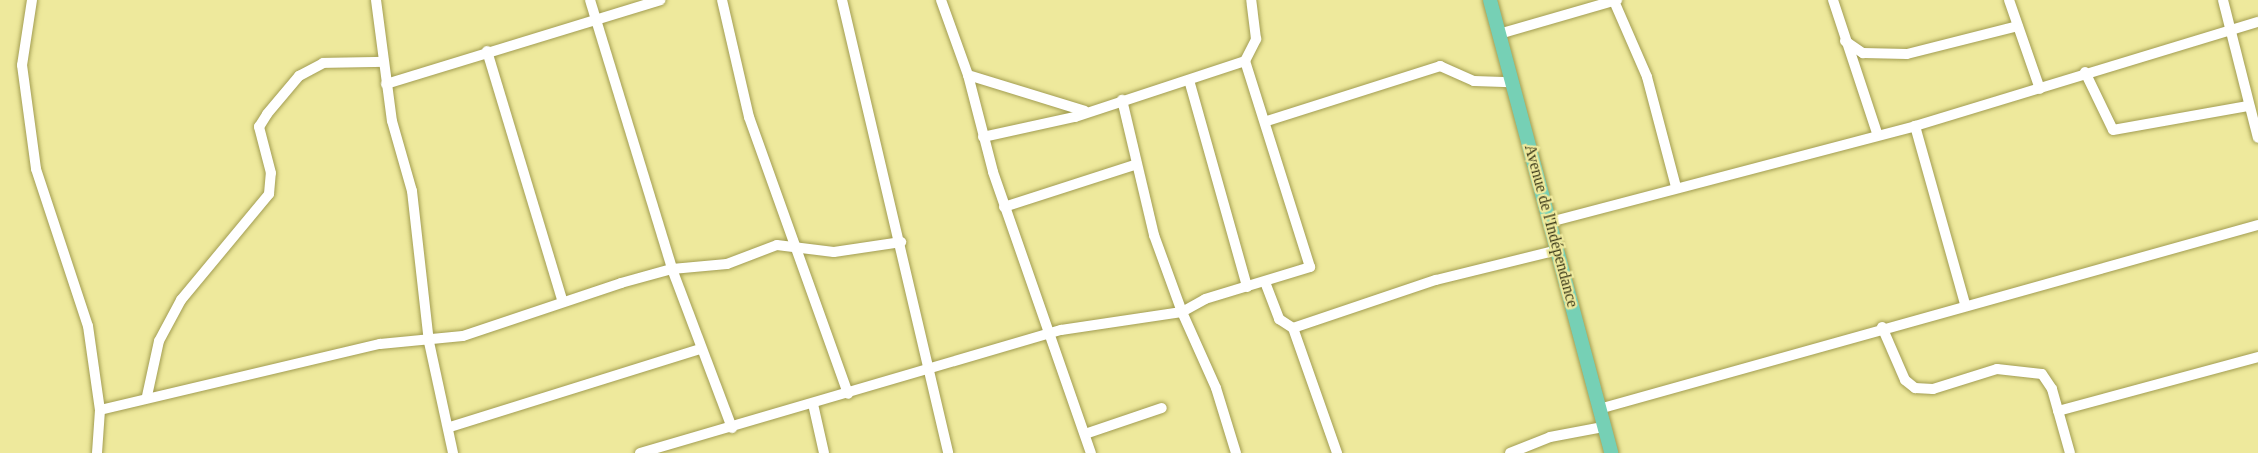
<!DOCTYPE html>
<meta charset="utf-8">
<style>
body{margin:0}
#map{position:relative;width:2258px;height:453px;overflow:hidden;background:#eee99c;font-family:Georgia,serif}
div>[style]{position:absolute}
.roads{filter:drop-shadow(0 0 2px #a29d52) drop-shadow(0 0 2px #a29d52)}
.minor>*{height:10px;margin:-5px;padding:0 5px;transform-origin:5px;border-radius:5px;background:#fff}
.major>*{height:14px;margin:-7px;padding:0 7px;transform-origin:7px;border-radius:7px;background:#76d0b5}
span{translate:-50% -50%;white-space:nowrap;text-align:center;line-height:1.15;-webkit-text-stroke:4.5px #eee99c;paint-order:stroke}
.street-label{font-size:16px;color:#383617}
</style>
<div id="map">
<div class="roads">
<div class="minor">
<i style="left:32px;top:0;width:66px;rotate:98.7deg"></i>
<i style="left:22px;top:65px;width:105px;rotate:82.3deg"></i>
<i style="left:36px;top:169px;width:165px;rotate:71.7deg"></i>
<i style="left:88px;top:326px;width:85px;rotate:81.9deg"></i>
<i style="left:100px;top:410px;width:43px;rotate:94deg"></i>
<i style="left:376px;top:0;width:122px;rotate:82.5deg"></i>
<i style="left:392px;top:121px;width:73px;rotate:74.1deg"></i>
<i style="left:412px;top:191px;width:152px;rotate:83.6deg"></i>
<i style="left:429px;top:342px;width:114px;rotate:77.8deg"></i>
<i style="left:590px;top:0;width:281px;rotate:73deg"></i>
<i style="left:672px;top:269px;width:170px;rotate:69.3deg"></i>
<i style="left:722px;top:0;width:120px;rotate:77deg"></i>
<i style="left:749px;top:117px;width:294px;rotate:70.3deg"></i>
<i style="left:842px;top:0;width:465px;rotate:76.8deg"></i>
<i style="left:941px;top:0;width:80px;rotate:70.2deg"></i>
<i style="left:968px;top:75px;width:122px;rotate:17.1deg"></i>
<i style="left:1833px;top:0;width:140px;rotate:71.7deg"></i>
<i style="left:2009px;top:0;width:94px;rotate:70.8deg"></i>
<i style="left:2223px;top:0;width:142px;rotate:75.8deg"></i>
<i style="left:1614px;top:1px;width:83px;rotate:66.5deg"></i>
<i style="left:1647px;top:77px;width:114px;rotate:75.2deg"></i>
<i style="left:1499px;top:34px;width:123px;rotate:-16.1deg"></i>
<i style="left:1845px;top:41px;width:22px;rotate:34deg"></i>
<i style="left:1863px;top:53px;width:44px;rotate:1.3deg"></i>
<i style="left:1907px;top:54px;width:114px;rotate:-14.2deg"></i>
<i style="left:487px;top:51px;width:262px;rotate:73.2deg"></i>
<i style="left:2085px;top:72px;width:64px;rotate:64.2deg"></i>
<i style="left:2113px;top:130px;width:137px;rotate:-10.1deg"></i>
<i style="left:968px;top:75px;width:100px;rotate:75.5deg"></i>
<i style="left:993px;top:172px;width:298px;rotate:70.8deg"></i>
<i style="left:1189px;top:80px;width:215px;rotate:74.3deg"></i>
<i style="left:386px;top:84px;width:287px;rotate:-17deg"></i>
<i style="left:1267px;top:121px;width:182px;rotate:-17.6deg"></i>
<i style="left:1440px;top:66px;width:37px;rotate:24deg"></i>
<i style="left:1474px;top:81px;width:37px;rotate:2deg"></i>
<i style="left:1915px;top:126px;width:185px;rotate:74.3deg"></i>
<i style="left:983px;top:137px;width:94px;rotate:-12.3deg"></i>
<i style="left:1075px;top:117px;width:179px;rotate:-18.2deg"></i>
<i style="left:1245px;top:61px;width:25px;rotate:-63deg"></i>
<i style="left:1256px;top:39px;width:39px;rotate:-97deg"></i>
<i style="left:1004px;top:207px;width:137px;rotate:-17.9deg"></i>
<i style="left:1550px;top:222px;width:377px;rotate:-14.7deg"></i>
<i style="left:1915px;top:126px;width:358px;rotate:-16.9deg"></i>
<i style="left:1265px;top:282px;width:40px;rotate:69deg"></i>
<i style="left:1279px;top:319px;width:17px;rotate:33deg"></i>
<i style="left:1293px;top:328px;width:151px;rotate:-18.6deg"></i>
<i style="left:1436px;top:280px;width:126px;rotate:-13.8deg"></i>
<i style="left:1882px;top:327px;width:58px;rotate:66.5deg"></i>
<i style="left:1905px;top:380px;width:13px;rotate:39deg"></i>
<i style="left:1915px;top:388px;width:18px;rotate:3deg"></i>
<i style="left:1933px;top:389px;width:67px;rotate:-17.4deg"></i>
<i style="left:1997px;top:369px;width:45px;rotate:6.3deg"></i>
<i style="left:2042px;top:374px;width:18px;rotate:56deg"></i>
<i style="left:2052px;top:389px;width:66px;rotate:74.3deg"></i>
<i style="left:1293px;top:328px;width:133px;rotate:70.6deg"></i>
<i style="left:147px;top:396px;width:56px;rotate:-77.7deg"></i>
<i style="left:159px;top:341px;width:47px;rotate:-61.8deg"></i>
<i style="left:181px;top:300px;width:138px;rotate:-50.3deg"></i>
<i style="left:269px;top:194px;width:21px;rotate:-85deg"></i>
<i style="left:271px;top:173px;width:48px;rotate:-104.6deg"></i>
<i style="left:259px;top:127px;width:15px;rotate:-58deg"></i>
<i style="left:267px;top:114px;width:50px;rotate:-49.9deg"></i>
<i style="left:299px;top:76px;width:27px;rotate:-28deg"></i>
<i style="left:323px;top:63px;width:60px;rotate:-1deg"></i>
<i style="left:813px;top:404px;width:50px;rotate:77.3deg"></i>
<i style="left:1599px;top:409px;width:684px;rotate:-15.6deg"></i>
<i style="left:100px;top:410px;width:288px;rotate:-13.3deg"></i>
<i style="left:380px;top:344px;width:83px;rotate:-5.5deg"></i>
<i style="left:463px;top:336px;width:167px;rotate:-18.5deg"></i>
<i style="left:621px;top:283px;width:53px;rotate:-15.4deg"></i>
<i style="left:672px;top:269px;width:55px;rotate:-5.2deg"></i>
<i style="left:727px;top:264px;width:53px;rotate:-20.8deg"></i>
<i style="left:777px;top:245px;width:57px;rotate:7deg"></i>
<i style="left:834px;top:252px;width:68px;rotate:-8.5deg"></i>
<i style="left:2058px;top:411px;width:207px;rotate:-15.1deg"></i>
<i style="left:450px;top:427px;width:262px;rotate:-17.3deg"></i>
<i style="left:1085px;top:434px;width:81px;rotate:-18.7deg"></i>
<i style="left:640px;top:453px;width:439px;rotate:-16.3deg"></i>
<i style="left:1061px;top:330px;width:122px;rotate:-8.5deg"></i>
<i style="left:1182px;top:312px;width:82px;rotate:-110deg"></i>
<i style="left:1154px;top:235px;width:139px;rotate:-103.3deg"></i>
<i style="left:1236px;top:453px;width:68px;rotate:-107.1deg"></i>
<i style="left:1216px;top:388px;width:83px;rotate:-114.1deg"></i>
<i style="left:1182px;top:312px;width:26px;rotate:-29deg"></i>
<i style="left:1205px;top:299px;width:110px;rotate:-16.9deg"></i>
<i style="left:1310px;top:267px;width:216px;rotate:-107.5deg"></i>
<i style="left:1510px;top:453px;width:43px;rotate:-21.8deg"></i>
<i style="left:1550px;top:437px;width:54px;rotate:-10.7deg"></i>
</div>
<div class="major">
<i style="left:1490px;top:0;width:469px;rotate:75deg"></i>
</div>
</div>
<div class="street-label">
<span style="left:1551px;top:226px;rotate:75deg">Avenue de l'Indépendance</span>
</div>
</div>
